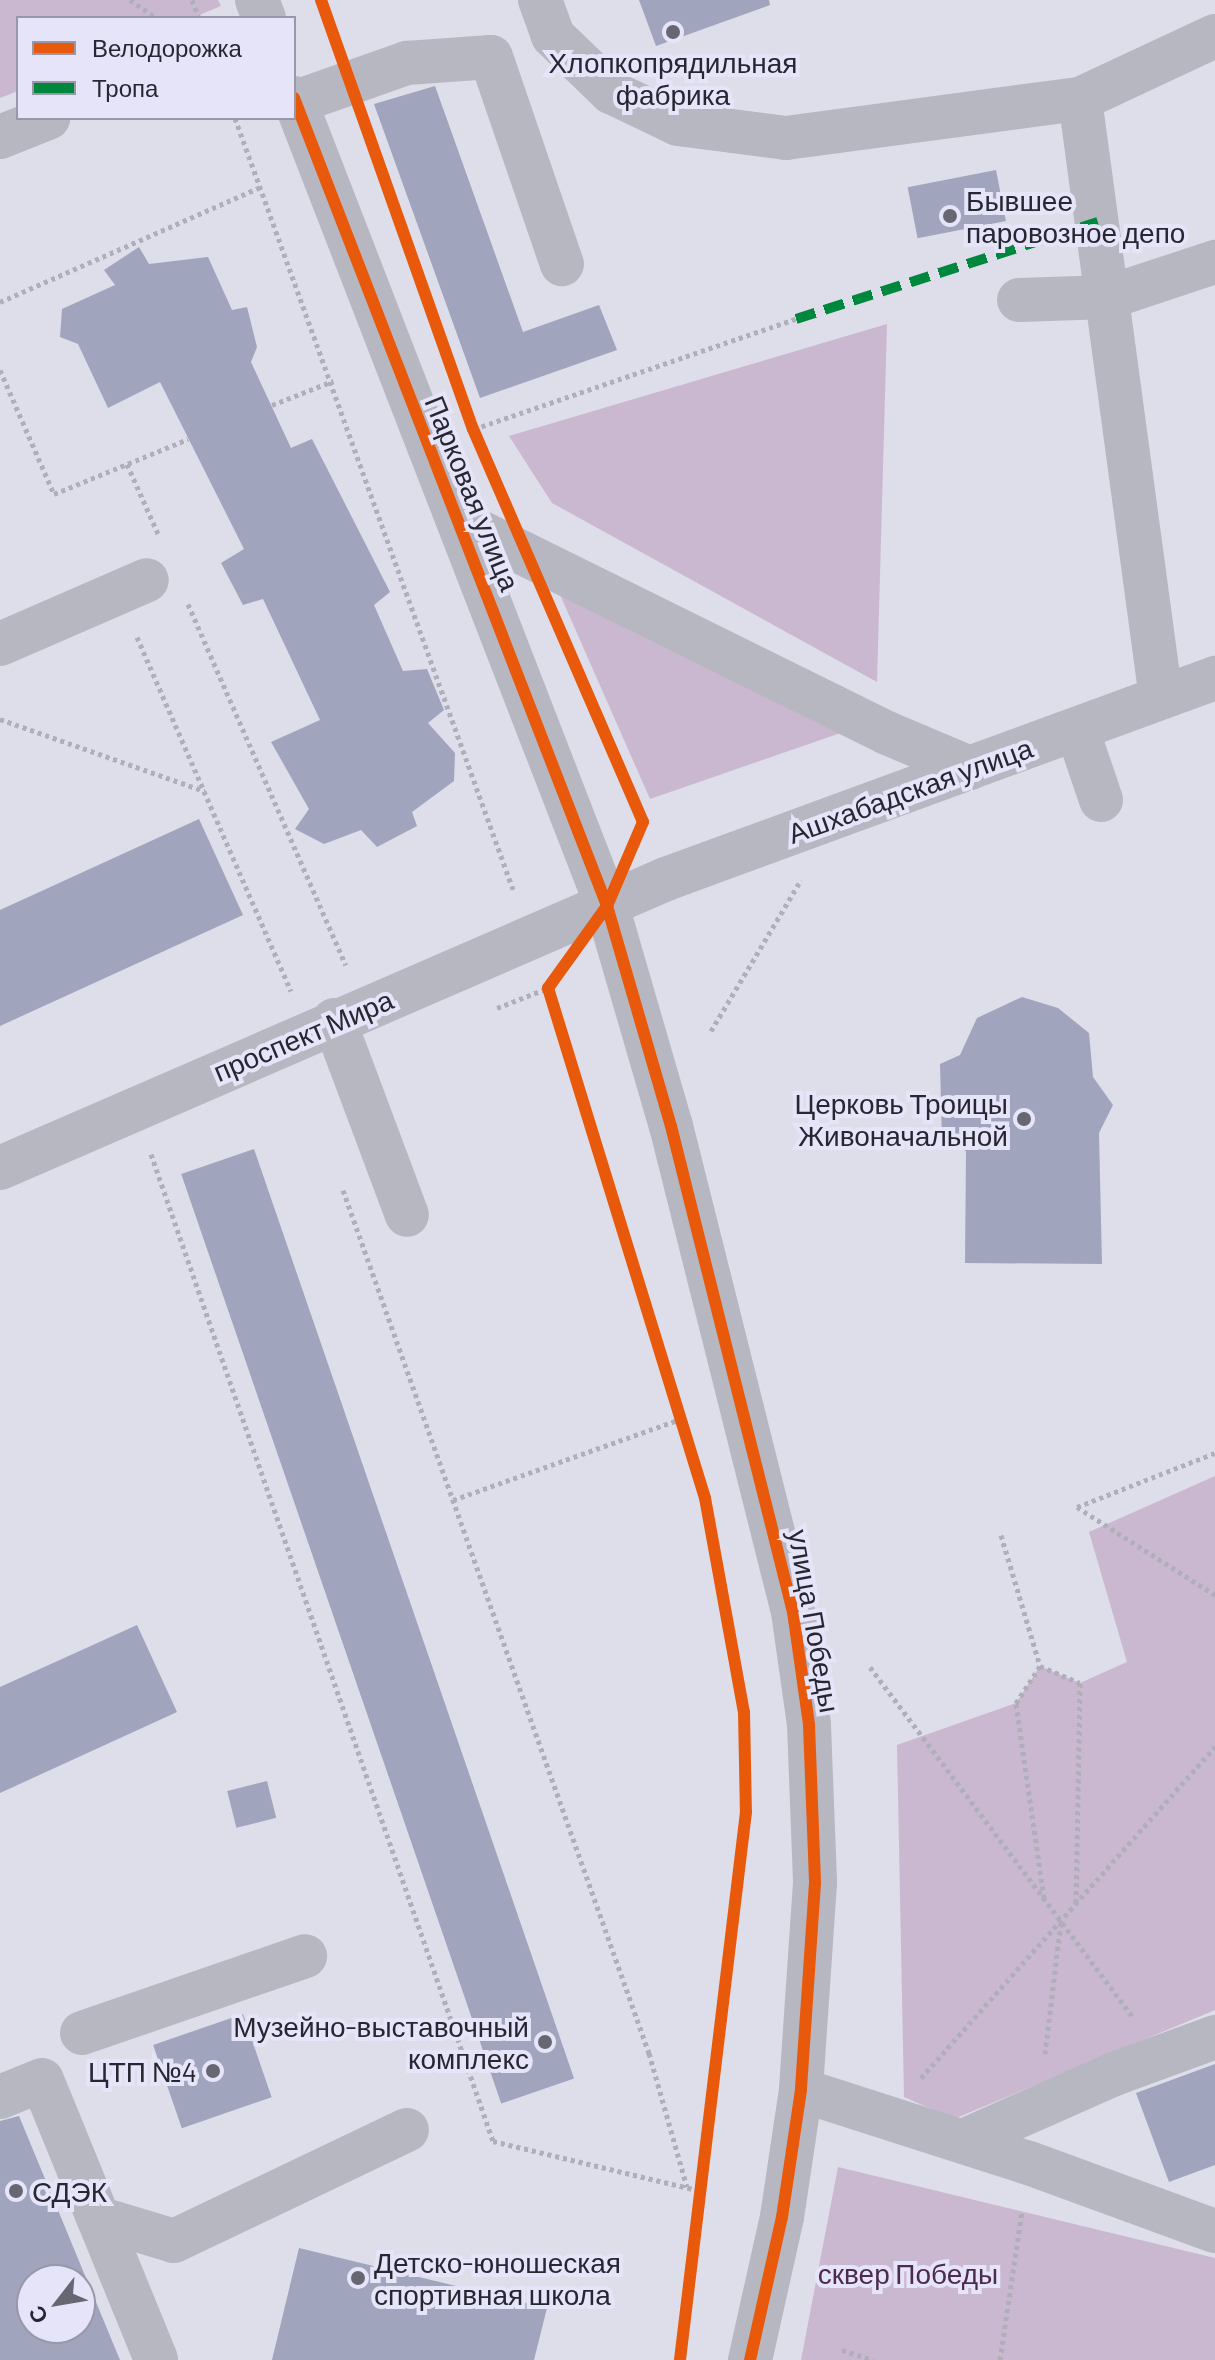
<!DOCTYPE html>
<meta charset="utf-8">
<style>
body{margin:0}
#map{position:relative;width:1215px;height:2360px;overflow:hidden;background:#deddea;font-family:Barlow,sans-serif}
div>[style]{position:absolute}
.green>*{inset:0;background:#cab8d1}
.building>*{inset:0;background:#a0a4bd;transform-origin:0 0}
.path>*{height:5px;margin-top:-2.5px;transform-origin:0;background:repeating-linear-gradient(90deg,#afafbb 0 4px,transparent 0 8px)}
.minor>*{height:44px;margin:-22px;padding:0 22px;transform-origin:22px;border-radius:22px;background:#b7b7c2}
.quiet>*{height:10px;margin-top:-5px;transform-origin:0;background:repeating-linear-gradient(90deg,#00873e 0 20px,transparent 0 30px)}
.cycleway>*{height:12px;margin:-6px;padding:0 6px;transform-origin:6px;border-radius:6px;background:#e8590c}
.dots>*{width:22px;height:22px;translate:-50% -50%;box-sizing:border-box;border:4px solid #e6e4f8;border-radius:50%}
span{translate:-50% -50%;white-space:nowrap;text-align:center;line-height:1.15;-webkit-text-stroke:8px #e6e4f8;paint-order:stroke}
.poi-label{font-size:28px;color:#262732}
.left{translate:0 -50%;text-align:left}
.right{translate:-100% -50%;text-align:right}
.street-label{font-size:28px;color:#262732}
.park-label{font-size:28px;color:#4d2b4f}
.legend{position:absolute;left:16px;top:16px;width:280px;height:104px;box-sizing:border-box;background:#e6e4f8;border:2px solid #9998a9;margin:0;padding:10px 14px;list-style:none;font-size:24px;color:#262732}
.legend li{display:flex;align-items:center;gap:16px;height:40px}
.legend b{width:40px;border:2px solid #9998a9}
.north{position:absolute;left:16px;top:2264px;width:80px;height:80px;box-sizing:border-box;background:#e6e4f8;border:2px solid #9998a9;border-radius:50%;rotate:239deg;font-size:22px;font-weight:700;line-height:32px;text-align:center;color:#262732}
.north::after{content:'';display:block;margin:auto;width:28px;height:36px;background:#666772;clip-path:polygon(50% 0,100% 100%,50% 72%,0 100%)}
</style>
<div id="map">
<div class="green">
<i style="clip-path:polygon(0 0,218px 0,221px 6px,192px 18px,18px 18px,18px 91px,0 98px)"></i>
<i style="clip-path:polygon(887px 324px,877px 682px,552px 503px,509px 436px)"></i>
<i style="clip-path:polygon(554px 581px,852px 729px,650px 799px)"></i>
<i style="clip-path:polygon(1215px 1476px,1215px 2010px,954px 2119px,904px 2097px,897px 1745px,1016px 1703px,1040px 1666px,1080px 1683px,1127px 1662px,1089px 1532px)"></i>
<i style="clip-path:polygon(838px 2167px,1215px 2258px,1215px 2360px,801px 2360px)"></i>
</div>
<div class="building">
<i style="clip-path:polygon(639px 0,769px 0,770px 5px,656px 46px)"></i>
<i style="clip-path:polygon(435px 86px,523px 332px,599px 305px,617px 350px,480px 398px,374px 104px)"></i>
<i style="left:996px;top:170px;width:52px;height:90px;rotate:79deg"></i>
<i style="clip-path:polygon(139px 247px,149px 264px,208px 257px,232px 310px,247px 307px,257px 347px,251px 362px,291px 448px,312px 439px,390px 592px,374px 605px,403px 671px,427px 669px,444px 710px,428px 723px,455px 753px,454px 781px,412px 812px,417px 826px,377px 847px,361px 830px,324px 844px,295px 829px,309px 809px,271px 742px,320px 720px,263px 599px,243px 605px,221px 563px,244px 549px,160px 382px,108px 408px,78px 344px,60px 337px,62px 309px,115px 285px,104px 270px)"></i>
<i style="clip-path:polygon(199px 819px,243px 915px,0 1026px,0 910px)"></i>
<i style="clip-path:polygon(1022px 997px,1058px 1008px,1089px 1033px,1093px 1077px,1113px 1105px,1099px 1133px,1102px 1264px,965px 1263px,966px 1151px,942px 1141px,940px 1064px,960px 1055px,977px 1018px)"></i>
<i style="left:254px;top:1149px;width:983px;height:77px;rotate:71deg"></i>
<i style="clip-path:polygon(137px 1625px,177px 1712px,0 1793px,0 1687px)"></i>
<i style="left:267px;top:1781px;width:38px;height:41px;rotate:76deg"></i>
<i style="left:243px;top:2014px;width:88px;height:95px;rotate:71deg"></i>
<i style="clip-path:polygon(1215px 2064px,1215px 2165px,1169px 2182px,1136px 2093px)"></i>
<i style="clip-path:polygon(evenodd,19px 2116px,120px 2360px,0 2360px,0 2121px,19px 2116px,32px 2280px,80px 2280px,80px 2328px,32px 2328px,32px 2280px)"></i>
<i style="clip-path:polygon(299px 2248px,547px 2308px,534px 2360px,272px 2360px)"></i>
</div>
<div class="path">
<i style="left:130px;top:0;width:32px;rotate:34deg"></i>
<i style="left:192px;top:0;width:19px;rotate:69deg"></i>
<i style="left:235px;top:118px;width:823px;rotate:70.18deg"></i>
<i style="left:0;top:302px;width:285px;rotate:-23.8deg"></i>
<i style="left:0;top:370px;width:135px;rotate:66.5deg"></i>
<i style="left:54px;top:494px;width:145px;rotate:-22.3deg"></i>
<i style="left:272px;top:405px;width:66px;rotate:-21.5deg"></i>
<i style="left:474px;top:429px;width:340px;rotate:-18.9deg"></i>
<i style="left:127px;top:464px;width:79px;rotate:66deg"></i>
<i style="left:188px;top:604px;width:394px;rotate:66.4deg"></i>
<i style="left:137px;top:637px;width:386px;rotate:66.5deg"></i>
<i style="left:0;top:719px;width:217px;rotate:19.4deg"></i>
<i style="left:497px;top:1008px;width:55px;rotate:-21.4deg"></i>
<i style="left:711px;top:1031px;width:176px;rotate:-59.2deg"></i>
<i style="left:151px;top:1154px;width:1045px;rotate:70.89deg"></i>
<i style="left:493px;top:2141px;width:214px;rotate:13.5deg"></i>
<i style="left:343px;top:1190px;width:916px;rotate:70.48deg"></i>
<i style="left:649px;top:2053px;width:139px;rotate:74.2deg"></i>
<i style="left:453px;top:1500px;width:242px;rotate:-19.6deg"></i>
<i style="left:1077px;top:1507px;width:164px;rotate:32.5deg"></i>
<i style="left:1077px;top:1507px;width:148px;rotate:-21.4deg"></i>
<i style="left:1001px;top:1535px;width:137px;rotate:73.4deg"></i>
<i style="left:870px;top:1667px;width:438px;rotate:53.1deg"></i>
<i style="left:1044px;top:1898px;width:197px;rotate:-98.2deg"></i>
<i style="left:1016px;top:1703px;width:44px;rotate:-57deg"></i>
<i style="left:1040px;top:1666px;width:43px;rotate:23deg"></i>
<i style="left:1080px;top:1683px;width:221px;rotate:91deg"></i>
<i style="left:1045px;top:2054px;width:134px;rotate:-83.1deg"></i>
<i style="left:921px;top:2078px;width:443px;rotate:-48.4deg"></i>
<i style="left:842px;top:2350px;width:33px;rotate:18deg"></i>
<i style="left:1000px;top:2360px;width:151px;rotate:-81.6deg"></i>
</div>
<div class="minor">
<i style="left:257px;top:0;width:19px;rotate:69deg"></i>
<i style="left:540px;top:0;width:38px;rotate:70deg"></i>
<i style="left:553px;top:36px;width:81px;rotate:44deg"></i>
<i style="left:611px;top:92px;width:74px;rotate:25.5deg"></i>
<i style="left:678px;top:124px;width:109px;rotate:7.4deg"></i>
<i style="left:786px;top:138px;width:297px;rotate:-7.6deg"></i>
<i style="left:1080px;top:99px;width:604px;rotate:82.3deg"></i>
<i style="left:294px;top:98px;width:867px;rotate:68.82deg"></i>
<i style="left:607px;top:906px;width:229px;rotate:73.8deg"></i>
<i style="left:671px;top:1126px;width:501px;rotate:75.91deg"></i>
<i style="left:793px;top:1612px;width:114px;rotate:81.9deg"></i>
<i style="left:809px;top:1725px;width:158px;rotate:87.8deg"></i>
<i style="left:815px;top:1883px;width:207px;rotate:93.9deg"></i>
<i style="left:801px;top:2090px;width:128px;rotate:98.5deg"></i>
<i style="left:782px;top:2217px;width:147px;rotate:102.6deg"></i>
<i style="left:1080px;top:99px;width:149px;rotate:-25deg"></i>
<i style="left:296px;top:102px;width:118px;rotate:-19.4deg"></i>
<i style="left:407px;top:63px;width:84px;rotate:-4.1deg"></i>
<i style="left:491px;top:57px;width:219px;rotate:71.1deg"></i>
<i style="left:0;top:137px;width:52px;rotate:-21.6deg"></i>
<i style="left:1019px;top:300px;width:90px;rotate:-1.9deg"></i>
<i style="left:1109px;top:297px;width:112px;rotate:-18.3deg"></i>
<i style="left:460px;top:522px;width:476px;rotate:26.3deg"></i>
<i style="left:887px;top:733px;width:90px;rotate:22.9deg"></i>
<i style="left:0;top:644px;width:160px;rotate:-23.5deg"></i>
<i style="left:1077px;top:729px;width:75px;rotate:71.3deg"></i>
<i style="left:334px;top:1020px;width:208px;rotate:69.5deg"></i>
<i style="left:0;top:1168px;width:726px;rotate:-23.46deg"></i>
<i style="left:666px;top:879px;width:585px;rotate:-20.11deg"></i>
<i style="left:82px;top:2033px;width:236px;rotate:-19deg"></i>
<i style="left:801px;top:2090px;width:239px;rotate:17.8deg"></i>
<i style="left:1029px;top:2163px;width:198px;rotate:20.1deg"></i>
<i style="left:0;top:2097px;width:45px;rotate:-22deg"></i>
<i style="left:42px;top:2080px;width:302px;rotate:67.8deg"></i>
<i style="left:963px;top:2141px;width:165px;rotate:-23.9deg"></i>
<i style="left:1114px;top:2074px;width:108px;rotate:-20.1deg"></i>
<i style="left:98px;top:2218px;width:79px;rotate:16.8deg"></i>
<i style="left:174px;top:2241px;width:258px;rotate:-25.5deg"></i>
</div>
<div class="quiet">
<i style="left:796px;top:319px;width:317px;rotate:-17.8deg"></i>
</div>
<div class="cycleway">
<i style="left:321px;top:0;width:455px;rotate:70.5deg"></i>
<i style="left:473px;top:429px;width:428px;rotate:66.6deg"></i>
<i style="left:643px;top:822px;width:91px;rotate:113.2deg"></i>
<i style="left:607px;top:906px;width:101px;rotate:125.7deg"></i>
<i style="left:548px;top:988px;width:534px;rotate:72.89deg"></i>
<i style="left:705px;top:1498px;width:218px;rotate:79.7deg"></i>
<i style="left:744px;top:1712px;width:100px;rotate:88.9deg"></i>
<i style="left:746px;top:1812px;width:552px;rotate:96.87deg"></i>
<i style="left:294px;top:98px;width:867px;rotate:68.82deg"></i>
<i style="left:607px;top:906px;width:229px;rotate:73.8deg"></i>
<i style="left:671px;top:1126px;width:501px;rotate:75.91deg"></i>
<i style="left:793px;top:1612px;width:114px;rotate:81.9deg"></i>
<i style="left:809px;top:1725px;width:158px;rotate:87.8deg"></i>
<i style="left:815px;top:1883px;width:207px;rotate:93.9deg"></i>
<i style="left:801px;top:2090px;width:128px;rotate:98.5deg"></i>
<i style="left:782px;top:2217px;width:147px;rotate:102.6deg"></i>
</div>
<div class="dots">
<i style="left:673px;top:32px;background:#666772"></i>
<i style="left:950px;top:216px;background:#666772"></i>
<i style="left:1024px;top:1119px;background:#666772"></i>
<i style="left:545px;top:2042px;background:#666772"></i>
<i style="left:213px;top:2071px;background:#666772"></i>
<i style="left:16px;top:2191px;background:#666772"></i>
<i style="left:358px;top:2278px;background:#666772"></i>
</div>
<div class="poi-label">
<span style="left:673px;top:78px">Хлопкопрядильная<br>фабрика</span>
<span class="left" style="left:966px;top:216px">Бывшее<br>паровозное депо</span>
<span class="right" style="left:1008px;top:1119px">Церковь Троицы<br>Живоначальной</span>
<span class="right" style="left:529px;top:2042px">Музейно-выставочный<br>комплекс</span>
<span class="right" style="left:197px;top:2071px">ЦТП №4</span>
<span class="left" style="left:32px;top:2191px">СДЭК</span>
<span class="left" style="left:374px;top:2278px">Детско-юношеская<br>спортивная школа</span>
</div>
<div class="street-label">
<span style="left:473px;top:493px;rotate:68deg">Парковая улица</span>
<span style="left:910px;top:790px;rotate:-20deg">Ашхабадская улица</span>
<span style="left:303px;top:1035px;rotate:-23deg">проспект Мира</span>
<span style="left:815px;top:1621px;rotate:80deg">улица Победы</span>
</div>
<div class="park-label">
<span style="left:908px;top:2273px">сквер Победы</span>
</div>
<ul class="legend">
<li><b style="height:10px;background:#e8590c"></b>Велодорожка</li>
<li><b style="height:10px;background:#00873e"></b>Тропа</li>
</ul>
<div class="north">С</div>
</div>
